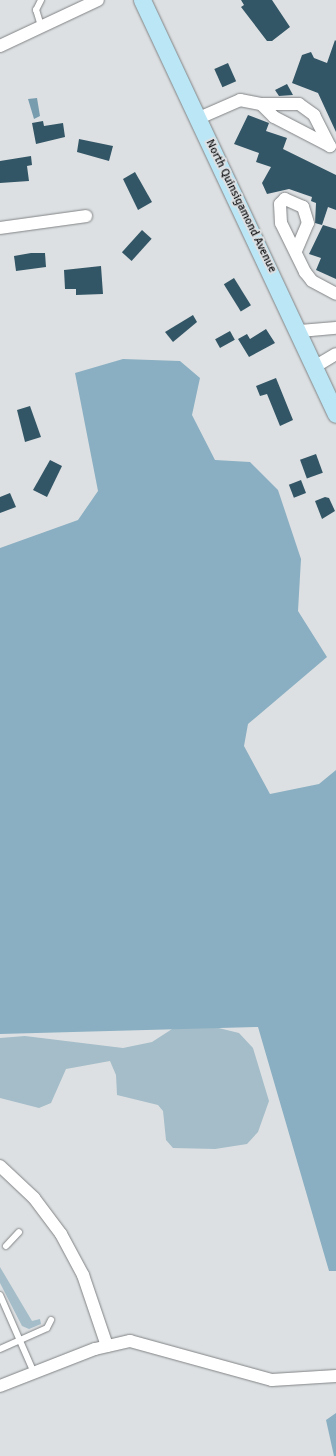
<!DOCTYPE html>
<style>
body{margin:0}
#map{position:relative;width:336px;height:1456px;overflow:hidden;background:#dde0e2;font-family:Signika,sans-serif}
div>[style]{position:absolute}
.green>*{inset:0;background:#a4bdc9}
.forest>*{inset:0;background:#8aafc2}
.water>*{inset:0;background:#779cae}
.building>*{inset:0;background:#335666;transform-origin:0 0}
.roads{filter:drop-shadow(0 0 1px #818486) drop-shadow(0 0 1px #818486)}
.service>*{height:6px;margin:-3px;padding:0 3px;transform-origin:3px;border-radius:3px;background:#fff}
.minor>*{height:12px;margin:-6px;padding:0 6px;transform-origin:6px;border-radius:6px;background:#fff}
.secondary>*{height:17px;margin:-8.5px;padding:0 8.5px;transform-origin:8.5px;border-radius:8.5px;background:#bbe6f5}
span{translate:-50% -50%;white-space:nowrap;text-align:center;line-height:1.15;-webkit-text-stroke:4px #dde0e2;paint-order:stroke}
.street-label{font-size:12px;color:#101112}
</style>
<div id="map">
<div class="green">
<i style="clip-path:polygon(186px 1020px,239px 1033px,253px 1048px,269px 1101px,258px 1132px,247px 1144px,215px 1149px,173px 1148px,166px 1140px,163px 1111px,158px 1105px,117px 1095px,116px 1075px,110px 1061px,66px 1069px,51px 1103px,39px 1108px,0 1098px,0 1038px,25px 1036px,123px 1048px,152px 1042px)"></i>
<i style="clip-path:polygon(0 1267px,32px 1321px,40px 1319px,41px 1324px,29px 1329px,22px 1326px,0 1283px)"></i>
</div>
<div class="forest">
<i style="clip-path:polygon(123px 359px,180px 361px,200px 378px,192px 415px,215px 460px,250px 462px,278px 490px,301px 559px,298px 611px,327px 657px,248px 724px,244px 746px,270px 794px,319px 784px,336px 770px,336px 1271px,329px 1271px,258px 1027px,0 1034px,0 548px,78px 520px,98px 491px,75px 373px)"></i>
<i style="clip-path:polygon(336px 1413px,336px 1456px,334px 1456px,326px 1420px)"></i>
</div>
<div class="water">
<i style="clip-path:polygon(37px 98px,40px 116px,34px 119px,28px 99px)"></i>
</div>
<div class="building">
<i style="clip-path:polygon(241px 0,272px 0,290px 27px,272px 41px,267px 41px,241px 7px,244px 5px)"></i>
<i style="clip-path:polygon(335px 40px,336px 41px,336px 132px,318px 93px,292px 83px,302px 55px,311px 52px,314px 58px,327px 63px)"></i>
<i style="left:228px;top:63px;width:20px;height:15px;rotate:66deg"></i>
<i style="clip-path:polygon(287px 84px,293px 95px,279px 96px,275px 90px)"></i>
<i style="clip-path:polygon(248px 115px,269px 123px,266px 131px,287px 138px,283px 149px,336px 175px,336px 210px,328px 207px,322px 225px,315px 223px,316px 203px,311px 201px,312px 197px,289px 189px,267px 194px,262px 183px,271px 167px,256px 162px,259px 153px,234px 144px)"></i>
<i style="clip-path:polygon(43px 121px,44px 126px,63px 123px,65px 137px,36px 144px,32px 123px)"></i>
<i style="clip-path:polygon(79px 139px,113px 146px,109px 161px,77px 152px)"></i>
<i style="clip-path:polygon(31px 156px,32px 165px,27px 166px,29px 181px,0 183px,0 161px)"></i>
<i style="clip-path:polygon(135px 172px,152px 202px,138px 210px,123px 179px)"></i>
<i style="clip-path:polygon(323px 225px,336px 229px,336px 279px,316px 270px,321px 258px,309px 254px)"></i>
<i style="left:142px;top:230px;width:13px;height:30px;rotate:42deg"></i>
<i style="clip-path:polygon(31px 253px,45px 253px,46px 267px,16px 271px,14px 256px)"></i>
<i style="clip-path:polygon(101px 266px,103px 294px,76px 295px,76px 289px,65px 289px,64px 270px)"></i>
<i style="left:234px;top:278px;width:32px;height:12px;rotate:58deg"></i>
<i style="clip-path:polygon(193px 315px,197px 322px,173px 342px,165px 332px)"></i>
<i style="clip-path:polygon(266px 329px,275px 343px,249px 357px,238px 339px,247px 334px,250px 339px)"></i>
<i style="left:230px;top:331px;width:10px;height:17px;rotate:61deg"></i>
<i style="clip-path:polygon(276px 378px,293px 420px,280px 426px,267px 394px,260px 396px,256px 386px)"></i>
<i style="clip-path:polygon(30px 406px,41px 437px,25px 442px,17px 410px)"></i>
<i style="left:316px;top:454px;width:20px;height:17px;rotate:70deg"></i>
<i style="clip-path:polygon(50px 460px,62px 466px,47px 497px,33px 490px)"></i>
<i style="left:301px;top:480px;width:14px;height:13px;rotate:69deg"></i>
<i style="clip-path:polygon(10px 493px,16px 507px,0 513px,0 497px)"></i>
<i style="clip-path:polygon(325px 497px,329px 498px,335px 511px,322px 519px,315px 501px)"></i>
</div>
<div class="roads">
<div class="service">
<i style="left:41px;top:26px;width:17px;rotate:-107deg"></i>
<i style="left:36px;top:10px;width:11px;rotate:-63deg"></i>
<i style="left:6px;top:1246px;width:19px;rotate:-47deg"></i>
<i style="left:0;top:1295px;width:85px;rotate:66.4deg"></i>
<i style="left:0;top:1349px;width:51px;rotate:-24.1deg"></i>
<i style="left:47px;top:1328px;width:9px;rotate:-63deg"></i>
</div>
<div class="minor">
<i style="left:0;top:46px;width:108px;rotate:-25.1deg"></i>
<i style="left:199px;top:118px;width:45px;rotate:-23.7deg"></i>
<i style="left:240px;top:100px;width:21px;rotate:11deg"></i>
<i style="left:261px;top:104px;width:38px"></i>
<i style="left:299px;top:104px;width:19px;rotate:36deg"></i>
<i style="left:314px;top:115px;width:35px;rotate:63deg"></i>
<i style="left:330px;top:146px;width:63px;rotate:-152.6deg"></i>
<i style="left:274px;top:117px;width:18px;rotate:-135deg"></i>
<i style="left:0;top:228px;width:87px;rotate:-7.9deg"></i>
<i style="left:296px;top:251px;width:30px;rotate:-67deg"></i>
<i style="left:308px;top:223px;width:17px;rotate:-107deg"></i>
<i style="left:303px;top:207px;width:20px;rotate:-156deg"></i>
<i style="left:285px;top:199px;width:7px;rotate:135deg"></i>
<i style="left:280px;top:204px;width:19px;rotate:87deg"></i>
<i style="left:281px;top:223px;width:55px;rotate:63.9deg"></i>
<i style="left:305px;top:272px;width:11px;rotate:52deg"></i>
<i style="left:312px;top:281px;width:27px;rotate:28deg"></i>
<i style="left:300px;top:331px;width:36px;rotate:-5deg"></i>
<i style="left:316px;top:366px;width:23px;rotate:-31deg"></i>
<i style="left:0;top:1166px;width:47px;rotate:43.3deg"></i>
<i style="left:34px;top:1198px;width:45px;rotate:53.1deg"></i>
<i style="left:61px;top:1234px;width:47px;rotate:61.8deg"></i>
<i style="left:83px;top:1275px;width:75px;rotate:71.3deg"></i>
<i style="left:0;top:1386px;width:102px;rotate:-21.3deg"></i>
<i style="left:95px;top:1349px;width:36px;rotate:-13deg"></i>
<i style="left:130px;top:1341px;width:147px;rotate:15.4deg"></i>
<i style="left:272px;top:1380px;width:64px;rotate:-3.6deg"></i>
</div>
<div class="secondary">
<i style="left:142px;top:0;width:457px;rotate:64.9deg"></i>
</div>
</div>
<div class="street-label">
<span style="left:241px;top:206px;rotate:64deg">North Quinsigamond Avenue</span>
</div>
</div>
